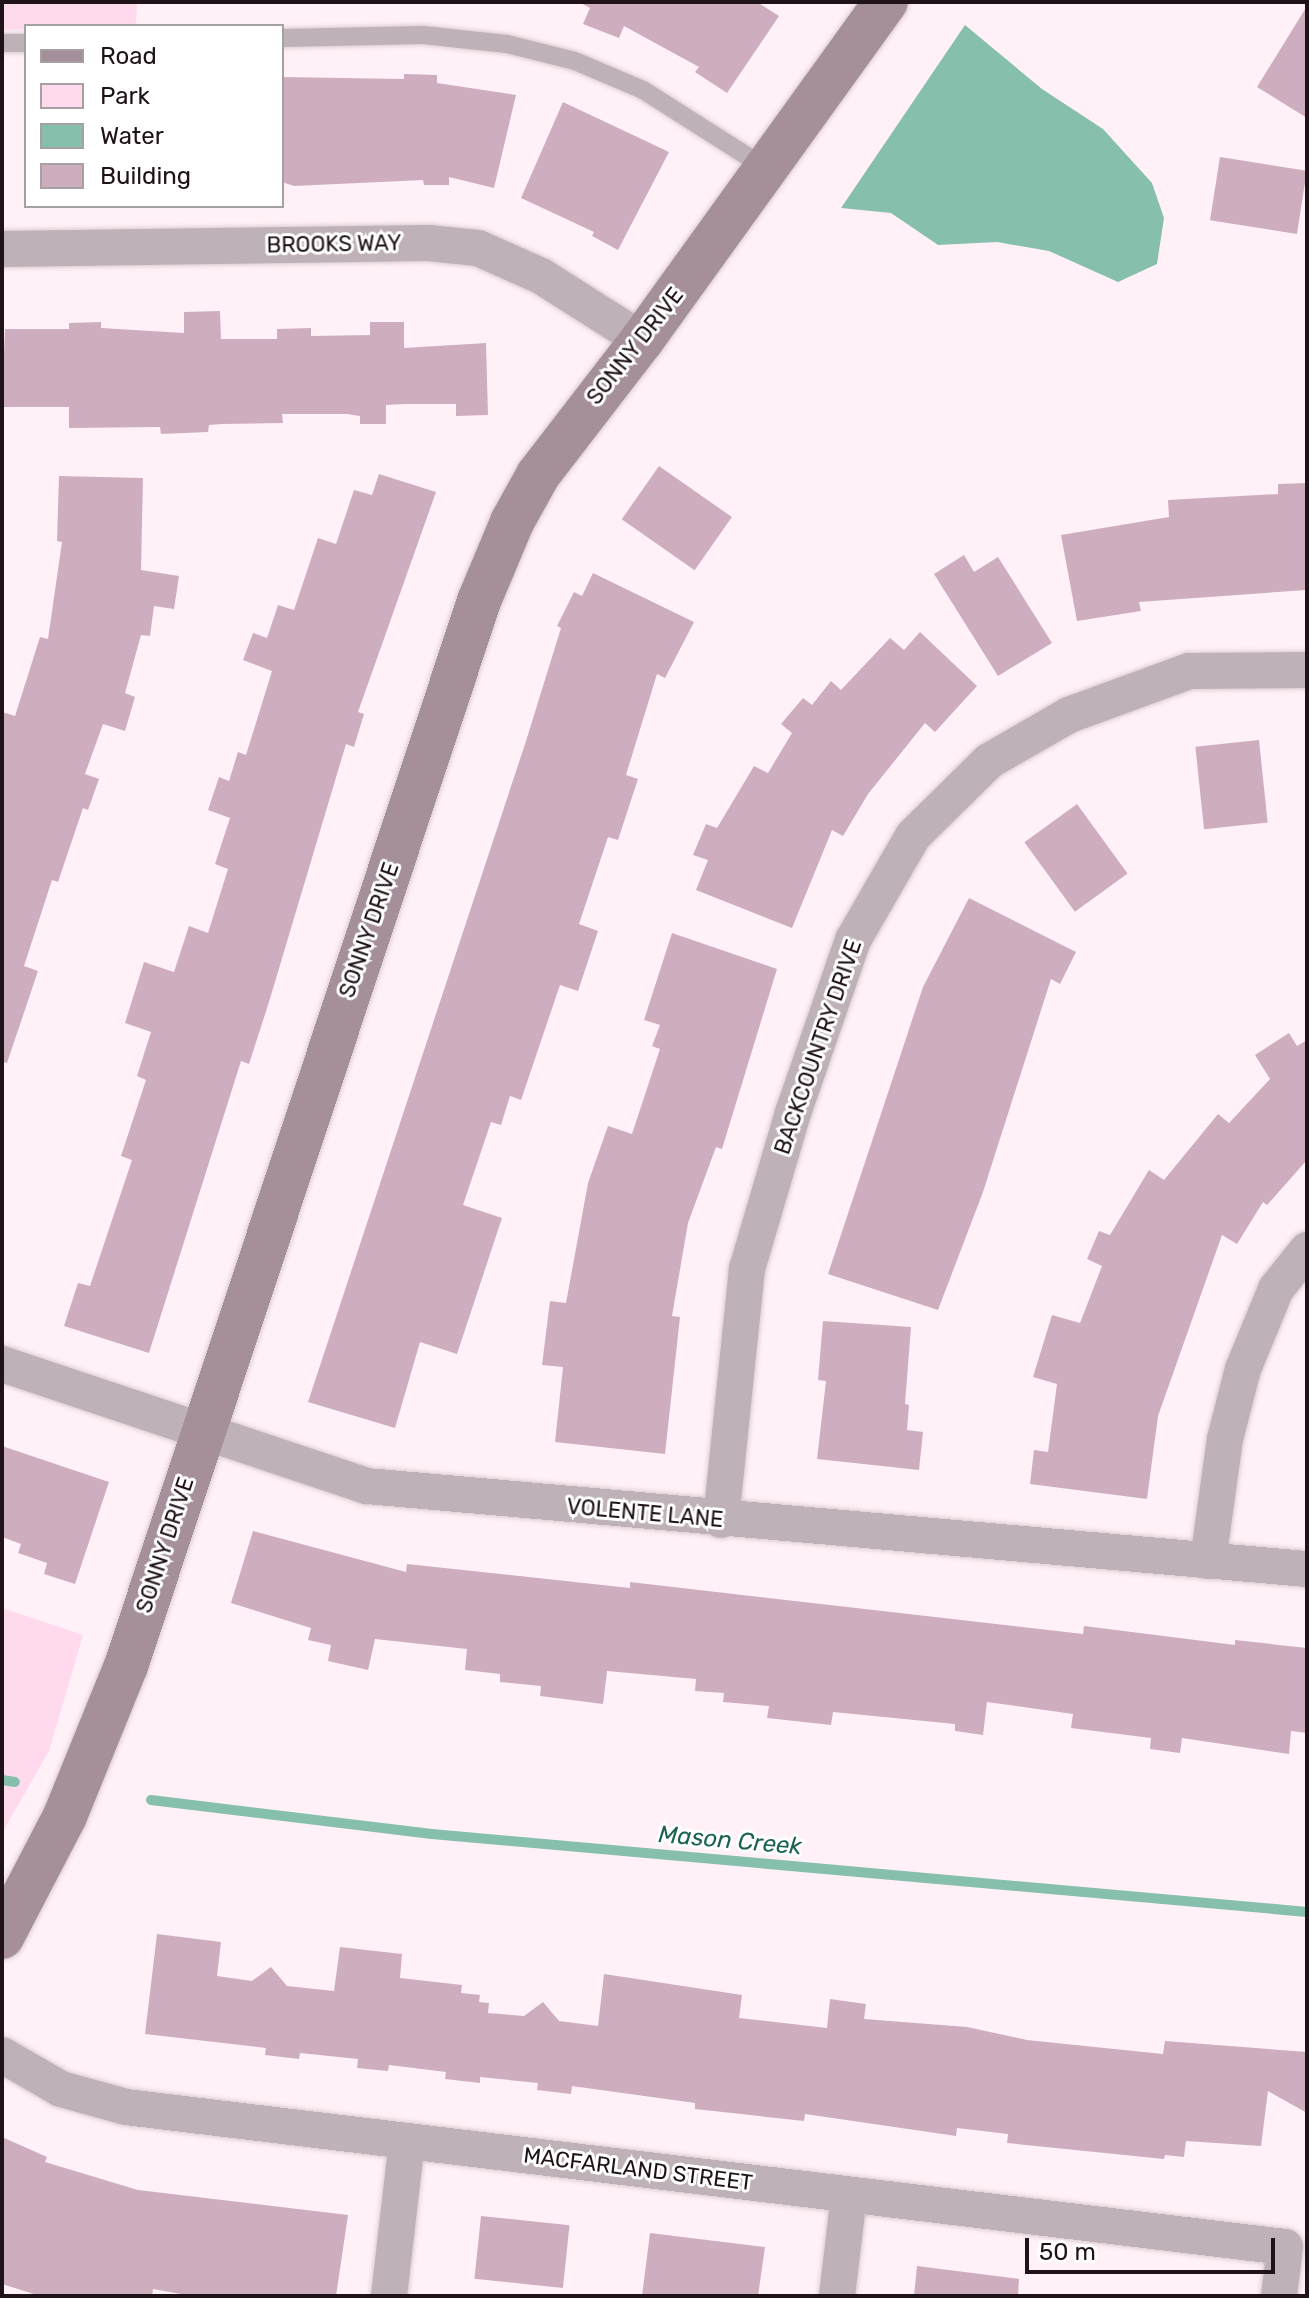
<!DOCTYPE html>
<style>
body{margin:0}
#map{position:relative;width:1309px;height:2298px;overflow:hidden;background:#fff1f7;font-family:Rubik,sans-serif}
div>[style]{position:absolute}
.green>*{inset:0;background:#ffdaec}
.water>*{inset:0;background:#87bfad}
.stream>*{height:10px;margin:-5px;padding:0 5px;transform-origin:5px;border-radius:5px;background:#87bfad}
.building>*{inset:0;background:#ceaebe;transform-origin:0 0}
.roads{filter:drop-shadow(0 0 2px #dbcdd3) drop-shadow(0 0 2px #dbcdd3)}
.lane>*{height:18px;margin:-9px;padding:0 9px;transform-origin:9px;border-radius:9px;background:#bfb1b8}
.street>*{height:36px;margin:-18px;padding:0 18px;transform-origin:18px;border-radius:18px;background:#bfb1b8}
.secondary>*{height:44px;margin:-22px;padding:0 22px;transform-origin:22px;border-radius:22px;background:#a48f9a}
span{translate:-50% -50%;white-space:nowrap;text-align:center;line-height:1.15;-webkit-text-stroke:6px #fff;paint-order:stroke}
.street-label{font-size:22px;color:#1f1319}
.water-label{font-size:24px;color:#1b6250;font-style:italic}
.frame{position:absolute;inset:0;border:4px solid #1f1319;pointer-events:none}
.legend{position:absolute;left:24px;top:24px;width:260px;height:184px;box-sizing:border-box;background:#fff;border:2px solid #a5a1a3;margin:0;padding:10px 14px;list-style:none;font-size:24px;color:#1f1319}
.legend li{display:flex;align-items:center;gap:16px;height:40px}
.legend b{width:40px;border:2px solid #a5a1a3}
.scale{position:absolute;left:1025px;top:2238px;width:250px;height:36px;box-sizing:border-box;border:4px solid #1f1319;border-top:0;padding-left:10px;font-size:24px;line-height:28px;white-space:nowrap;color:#1f1319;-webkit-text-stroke:6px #fff;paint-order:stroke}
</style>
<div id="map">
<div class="green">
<i style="clip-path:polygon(2px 2px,137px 2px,136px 26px,2px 30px)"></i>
<i style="clip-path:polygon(2px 1608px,83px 1635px,49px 1751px,2px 1833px)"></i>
</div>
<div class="water">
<i style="clip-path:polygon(965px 25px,1042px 89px,1103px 129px,1152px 183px,1164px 218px,1157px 264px,1118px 282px,1049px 251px,997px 242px,938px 245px,891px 213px,841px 208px)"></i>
</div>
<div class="stream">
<i style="left:2px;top:1780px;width:13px;rotate:9deg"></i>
<i style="left:151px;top:1800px;width:283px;rotate:6.9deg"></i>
<i style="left:432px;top:1834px;width:878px;rotate:5.09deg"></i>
</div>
<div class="building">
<i style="clip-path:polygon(579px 2px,757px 2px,779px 16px,727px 93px,695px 72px,699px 67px,624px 26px,619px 38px,583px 24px,590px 8px)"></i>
<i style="clip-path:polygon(1307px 6px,1307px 118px,1257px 87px)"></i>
<i style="clip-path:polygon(404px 74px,437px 75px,437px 83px,516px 95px,494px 188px,449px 177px,449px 185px,424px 185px,423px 180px,294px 186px,282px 182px,282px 77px,404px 79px)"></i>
<i style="clip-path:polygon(563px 102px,669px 152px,618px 250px,592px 236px,594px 232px,521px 198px)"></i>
<i style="left:1220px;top:157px;width:88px;height:64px;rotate:9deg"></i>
<i style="clip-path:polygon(220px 311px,221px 339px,277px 339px,277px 329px,311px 328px,311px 336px,370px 335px,370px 322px,404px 322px,404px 348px,486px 343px,488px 415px,456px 416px,456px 404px,405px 404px,386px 405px,386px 424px,360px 424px,360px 416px,347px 414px,282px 414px,283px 423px,222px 424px,209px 425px,208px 432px,161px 434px,160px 427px,69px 428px,69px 407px,2px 407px,5px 329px,69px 329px,69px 323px,101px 322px,101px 328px,184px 333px,184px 312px)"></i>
<i style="left:659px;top:466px;width:89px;height:65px;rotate:35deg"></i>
<i style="clip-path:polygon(379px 474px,436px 492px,358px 712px,364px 714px,354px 747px,346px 744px,269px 1002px,249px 1064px,241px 1061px,149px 1353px,64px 1326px,78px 1283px,90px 1286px,132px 1160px,121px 1156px,146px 1080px,137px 1076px,151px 1032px,125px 1023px,144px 962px,174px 972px,189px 926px,208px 933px,228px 869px,215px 864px,230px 818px,208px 810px,219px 777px,229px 781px,238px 752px,246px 755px,272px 671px,243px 660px,253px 633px,267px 638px,278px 605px,294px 610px,318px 538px,336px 544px,354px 490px,372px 495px)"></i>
<i style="clip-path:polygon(59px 476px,143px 478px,141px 570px,179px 576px,174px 609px,154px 606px,150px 636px,141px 635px,125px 693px,135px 697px,125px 731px,103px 724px,85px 774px,99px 779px,88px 810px,83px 808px,58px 882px,52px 880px,24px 966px,38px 971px,7px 1063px,2px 1062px,2px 712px,15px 716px,40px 637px,48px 639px,62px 542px,57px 541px)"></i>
<i style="clip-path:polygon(1307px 483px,1306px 590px,1139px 602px,1141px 611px,1077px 621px,1061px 535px,1169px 517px,1168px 500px,1278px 494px,1278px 484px)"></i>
<i style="clip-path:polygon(964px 555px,974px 572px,998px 557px,1052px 643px,998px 676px,934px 574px)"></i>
<i style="clip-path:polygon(593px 573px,694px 622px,665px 678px,657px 674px,626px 775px,638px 779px,618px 840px,608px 837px,579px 924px,598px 931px,578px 991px,560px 985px,521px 1100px,510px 1096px,501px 1125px,491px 1122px,463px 1205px,502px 1218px,457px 1354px,420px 1342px,395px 1428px,308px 1402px,526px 741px,561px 628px,557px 626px,574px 592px,582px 596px)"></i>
<i style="clip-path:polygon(920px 632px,977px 686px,935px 732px,925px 723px,868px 794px,843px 836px,832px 830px,792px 928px,696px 890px,708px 860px,693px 855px,706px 824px,717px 828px,754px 766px,768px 773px,792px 733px,781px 724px,803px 698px,812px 705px,831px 681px,841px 690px,890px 638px,904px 650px)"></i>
<i style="left:1259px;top:740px;width:83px;height:64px;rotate:84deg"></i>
<i style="left:1077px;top:804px;width:86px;height:65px;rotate:54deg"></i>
<i style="clip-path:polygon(969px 898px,1076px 952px,1060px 984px,1051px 979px,983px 1192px,938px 1310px,828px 1274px,923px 987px)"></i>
<i style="clip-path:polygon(672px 933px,777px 969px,722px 1149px,716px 1147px,688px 1223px,672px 1316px,680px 1317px,665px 1454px,555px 1442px,563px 1367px,542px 1365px,550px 1301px,566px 1303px,588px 1183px,608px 1126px,632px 1134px,660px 1049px,652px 1046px,660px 1025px,644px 1020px)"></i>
<i style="clip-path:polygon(1289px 1033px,1297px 1046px,1307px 1040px,1307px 1160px,1267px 1205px,1263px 1202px,1237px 1244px,1222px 1235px,1158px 1416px,1147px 1499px,1030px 1484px,1034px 1450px,1048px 1452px,1057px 1384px,1033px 1377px,1052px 1315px,1080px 1323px,1102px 1266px,1087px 1259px,1099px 1231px,1110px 1235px,1149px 1170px,1164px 1180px,1218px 1114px,1229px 1123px,1270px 1079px,1255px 1055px)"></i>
<i style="clip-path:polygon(823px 1321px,911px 1327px,905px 1404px,909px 1405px,907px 1430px,923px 1432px,919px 1470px,817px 1459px,826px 1381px,818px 1380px)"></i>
<i style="clip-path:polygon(2px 1446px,109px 1482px,75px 1584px,44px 1574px,47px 1563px,18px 1553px,21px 1544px,2px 1537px)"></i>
<i style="clip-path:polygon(253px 1531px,406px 1572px,407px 1564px,630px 1588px,630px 1582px,1083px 1634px,1084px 1626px,1235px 1645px,1235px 1640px,1307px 1648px,1307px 1733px,1291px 1731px,1289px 1754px,1182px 1738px,1180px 1753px,1150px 1749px,1151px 1738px,1071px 1728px,1073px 1714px,987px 1702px,983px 1735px,955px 1731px,955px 1724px,833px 1712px,831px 1725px,767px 1718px,769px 1706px,723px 1702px,724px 1693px,695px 1691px,696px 1679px,607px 1671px,603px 1704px,540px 1696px,541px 1686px,500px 1682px,500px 1674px,465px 1670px,467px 1649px,375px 1639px,368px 1670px,328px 1661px,331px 1645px,308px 1640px,311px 1628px,231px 1603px)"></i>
<i style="clip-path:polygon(157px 1934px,221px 1942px,217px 1976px,252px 1981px,271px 1967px,287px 1986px,334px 1991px,340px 1947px,402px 1954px,400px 1978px,462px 1985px,461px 1993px,480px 1995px,479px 2002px,489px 2003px,488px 2013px,524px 2016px,543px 2002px,559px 2021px,598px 2026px,604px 1974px,742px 1995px,739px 2018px,827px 2028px,830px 1999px,866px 2004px,864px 2019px,967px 2027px,1027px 2040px,1163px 2054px,1165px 2041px,1307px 2052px,1307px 2113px,1268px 2091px,1261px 2146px,1186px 2141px,1184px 2157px,1165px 2155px,1164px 2159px,1007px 2143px,1008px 2134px,957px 2128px,956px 2136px,805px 2114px,804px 2121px,695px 2109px,695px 2103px,572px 2086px,571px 2094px,537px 2090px,538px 2083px,480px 2077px,480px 2083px,445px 2079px,446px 2072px,389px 2065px,388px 2071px,357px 2068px,358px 2059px,300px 2053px,299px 2059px,265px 2055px,266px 2048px,145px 2034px)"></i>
<i style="clip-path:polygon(2px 2137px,47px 2157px,45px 2162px,138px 2190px,348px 2215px,336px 2296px,192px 2296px,153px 2289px,152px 2296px,40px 2296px,2px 2284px)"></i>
<i style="left:481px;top:2216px;width:89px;height:63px;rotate:6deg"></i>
<i style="clip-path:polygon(650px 2233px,765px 2247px,758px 2296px,642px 2296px)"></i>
<i style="clip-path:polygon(917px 2266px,1019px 2279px,1018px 2296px,914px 2296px)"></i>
</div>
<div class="roads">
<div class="lane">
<i style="left:282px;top:38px;width:141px;rotate:-1.2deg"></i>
<i style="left:423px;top:35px;width:84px;rotate:6.1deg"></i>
<i style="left:507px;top:44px;width:70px;rotate:14deg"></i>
<i style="left:575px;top:61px;width:74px;rotate:23.1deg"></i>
<i style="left:643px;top:90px;width:146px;rotate:32.4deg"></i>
<i style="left:2px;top:43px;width:24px"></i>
</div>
<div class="street">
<i style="left:2px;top:249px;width:426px;rotate:-0.8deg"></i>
<i style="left:428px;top:243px;width:50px;rotate:5.7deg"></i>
<i style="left:478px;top:248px;width:69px;rotate:24deg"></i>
<i style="left:541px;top:276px;width:120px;rotate:32.4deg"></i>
<i style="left:2px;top:1364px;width:385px;rotate:18.5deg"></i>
<i style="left:367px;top:1486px;width:944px;rotate:5.05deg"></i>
<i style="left:721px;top:1520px;width:252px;rotate:-84.1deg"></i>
<i style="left:747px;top:1269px;width:163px;rotate:-73.6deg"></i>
<i style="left:793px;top:1113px;width:183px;rotate:-70.9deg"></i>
<i style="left:853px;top:940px;width:120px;rotate:-60deg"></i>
<i style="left:913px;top:836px;width:107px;rotate:-44.6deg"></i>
<i style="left:989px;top:761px;width:92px;rotate:-29.9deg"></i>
<i style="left:1069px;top:715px;width:128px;rotate:-20.1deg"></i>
<i style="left:1189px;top:671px;width:118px;rotate:-0.5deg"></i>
<i style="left:1208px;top:1561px;width:123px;rotate:-82.1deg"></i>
<i style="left:1225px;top:1439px;width:72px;rotate:-75.6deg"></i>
<i style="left:1243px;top:1369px;width:87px;rotate:-67.6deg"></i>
<i style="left:1276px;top:1289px;width:50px;rotate:-51.5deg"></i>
<i style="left:2px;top:2055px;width:68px;rotate:30deg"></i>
<i style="left:61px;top:2089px;width:67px;rotate:15.5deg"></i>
<i style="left:126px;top:2107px;width:1167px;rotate:6.89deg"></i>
<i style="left:1285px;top:2247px;width:49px;rotate:97deg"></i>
<i style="left:389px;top:2296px;width:156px;rotate:-83.4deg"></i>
<i style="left:837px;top:2296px;width:102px;rotate:-83.2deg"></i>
</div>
<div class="secondary">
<i style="left:2px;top:1937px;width:136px;rotate:-62.5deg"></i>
<i style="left:65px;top:1816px;width:162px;rotate:-67.9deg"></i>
<i style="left:126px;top:1666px;width:1122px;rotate:-71.66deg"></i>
<i style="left:479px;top:601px;width:86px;rotate:-67.3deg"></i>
<i style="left:512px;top:522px;width:54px;rotate:-61deg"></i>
<i style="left:538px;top:475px;width:170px;rotate:-52.4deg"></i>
<i style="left:642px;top:340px;width:417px;rotate:-54.2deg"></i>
</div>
</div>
<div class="street-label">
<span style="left:334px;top:244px;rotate:-1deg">BROOKS WAY</span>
<span style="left:635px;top:346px;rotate:-52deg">SONNY DRIVE</span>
<span style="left:369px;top:930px;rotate:-71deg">SONNY DRIVE</span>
<span style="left:818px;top:1047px;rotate:-71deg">BACKCOUNTRY DRIVE</span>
<span style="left:645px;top:1513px;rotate:5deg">VOLENTE LANE</span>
<span style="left:165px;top:1545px;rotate:-72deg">SONNY DRIVE</span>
<span style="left:638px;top:2169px;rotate:7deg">MACFARLAND STREET</span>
</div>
<div class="water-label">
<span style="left:730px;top:1841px;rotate:5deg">Mason Creek</span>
</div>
<div class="frame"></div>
<ul class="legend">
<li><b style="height:10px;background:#a48f9a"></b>Road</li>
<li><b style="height:22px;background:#ffdaec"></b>Park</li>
<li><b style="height:22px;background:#87bfad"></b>Water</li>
<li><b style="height:22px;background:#ceaebe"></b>Building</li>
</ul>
<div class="scale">50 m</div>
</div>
